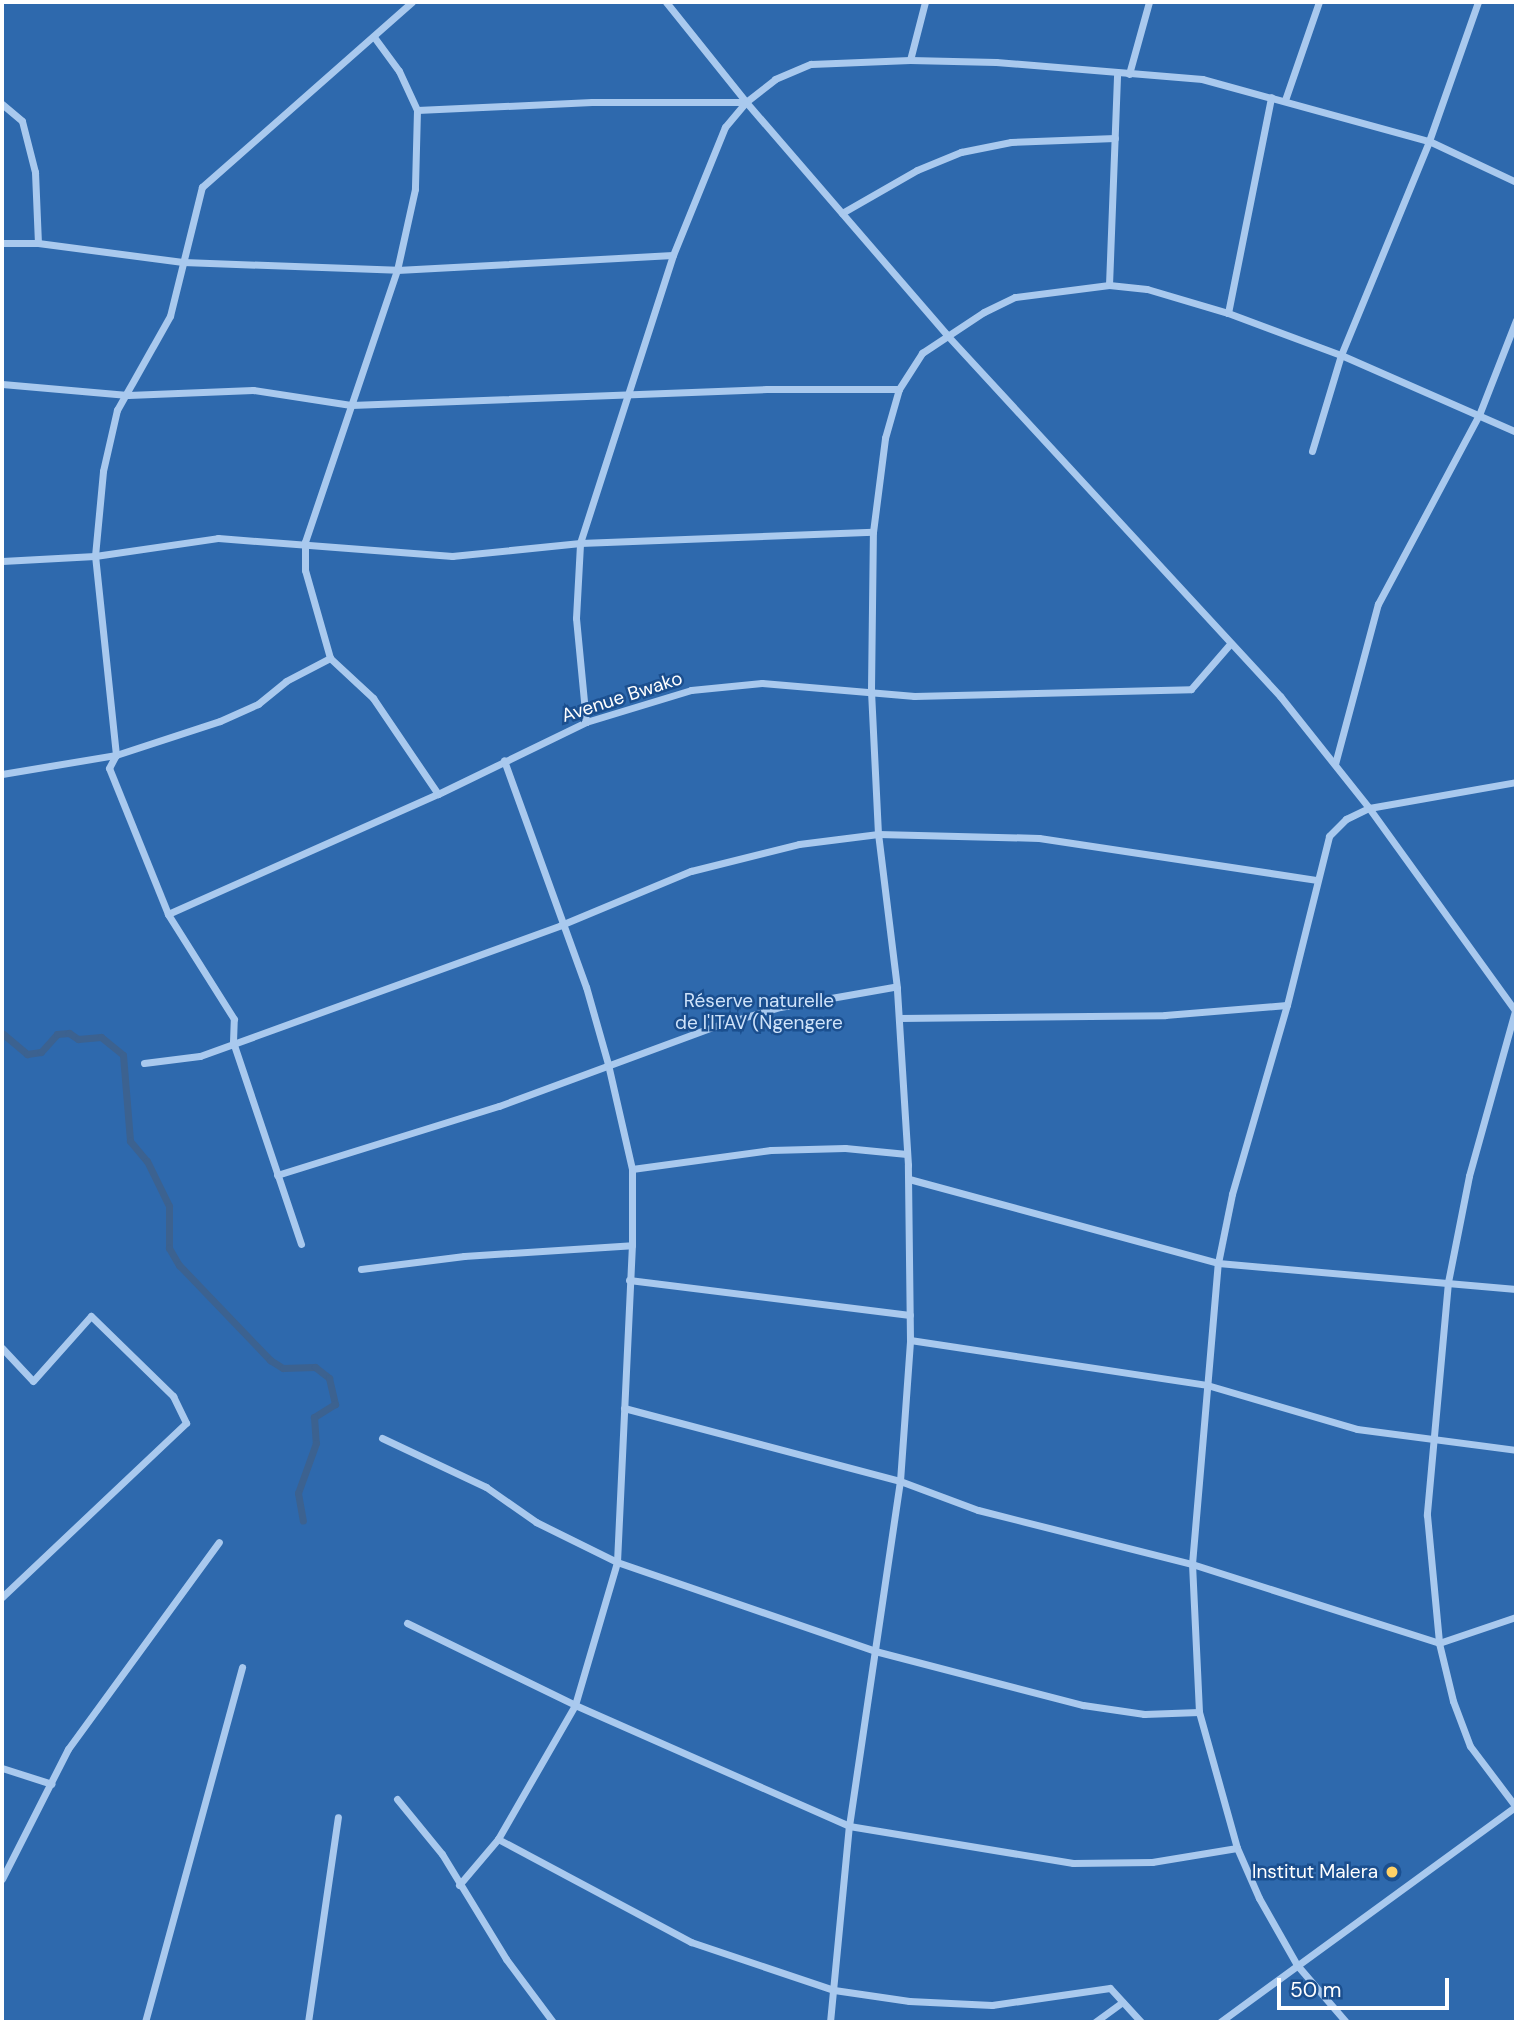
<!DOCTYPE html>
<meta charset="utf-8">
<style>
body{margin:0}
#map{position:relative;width:1518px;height:2024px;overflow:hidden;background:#1b4f8f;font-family:"DM Sans",sans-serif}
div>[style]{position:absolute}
.green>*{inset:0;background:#2e69ad;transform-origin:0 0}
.stream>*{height:7px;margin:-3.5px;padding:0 3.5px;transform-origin:3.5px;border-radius:3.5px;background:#3c6290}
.street>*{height:7px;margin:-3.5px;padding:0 3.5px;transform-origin:3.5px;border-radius:3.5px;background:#a9c9ee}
.dots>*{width:19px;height:19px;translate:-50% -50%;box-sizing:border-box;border:4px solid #1b4f8f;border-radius:50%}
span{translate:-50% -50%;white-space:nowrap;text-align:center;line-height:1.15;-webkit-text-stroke:5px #1b4f8f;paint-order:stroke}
.street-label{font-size:19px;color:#fff}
.park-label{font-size:19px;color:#cfe3fa}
.poi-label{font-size:19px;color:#fff}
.right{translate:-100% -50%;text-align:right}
.frame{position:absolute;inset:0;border:4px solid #fff;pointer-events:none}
.scale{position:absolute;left:1277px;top:1978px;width:172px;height:32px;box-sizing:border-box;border:4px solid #fff;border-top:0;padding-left:9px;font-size:21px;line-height:24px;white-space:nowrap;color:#fff;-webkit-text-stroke:5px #1b4f8f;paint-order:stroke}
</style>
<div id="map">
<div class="green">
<i style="left:2px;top:2px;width:1514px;height:2020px"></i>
</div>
<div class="stream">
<i style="left:2px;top:1033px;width:33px;rotate:40deg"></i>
<i style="left:27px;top:1054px;width:14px;rotate:-8deg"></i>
<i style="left:41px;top:1052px;width:24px;rotate:-48deg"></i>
<i style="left:57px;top:1034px;width:12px;rotate:-5deg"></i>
<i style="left:69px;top:1033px;width:11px;rotate:34deg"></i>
<i style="left:78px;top:1039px;width:23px;rotate:-5deg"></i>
<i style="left:101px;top:1037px;width:28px;rotate:39deg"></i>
<i style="left:123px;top:1055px;width:86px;rotate:85.3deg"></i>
<i style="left:130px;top:1141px;width:26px;rotate:50deg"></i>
<i style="left:147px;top:1161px;width:50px;rotate:63.9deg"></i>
<i style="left:169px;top:1206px;width:42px;rotate:90deg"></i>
<i style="left:169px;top:1248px;width:20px;rotate:60deg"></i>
<i style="left:179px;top:1265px;width:132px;rotate:46.2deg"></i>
<i style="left:270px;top:1360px;width:15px;rotate:32deg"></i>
<i style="left:283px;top:1368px;width:32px;rotate:-2deg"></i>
<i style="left:315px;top:1367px;width:18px;rotate:38deg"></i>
<i style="left:329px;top:1378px;width:27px;rotate:77deg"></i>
<i style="left:335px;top:1404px;width:25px;rotate:148deg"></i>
<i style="left:314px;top:1417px;width:26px;rotate:86deg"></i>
<i style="left:316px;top:1443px;width:53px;rotate:109.8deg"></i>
<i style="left:298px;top:1493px;width:28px;rotate:80deg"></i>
</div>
<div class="street">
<i style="left:666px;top:2px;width:128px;rotate:51.3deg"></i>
<i style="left:746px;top:102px;width:306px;rotate:49.2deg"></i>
<i style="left:946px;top:334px;width:493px;rotate:47.3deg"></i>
<i style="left:1280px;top:696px;width:143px;rotate:51.5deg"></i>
<i style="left:1369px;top:808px;width:251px;rotate:54.2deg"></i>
<i style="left:374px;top:37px;width:42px;rotate:53.7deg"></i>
<i style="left:399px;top:71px;width:43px;rotate:65.2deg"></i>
<i style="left:417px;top:110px;width:79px;rotate:91.5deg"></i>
<i style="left:415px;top:189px;width:83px;rotate:102.5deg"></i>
<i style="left:397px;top:270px;width:287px;rotate:108.7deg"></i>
<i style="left:305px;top:542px;width:28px;rotate:90deg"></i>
<i style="left:305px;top:570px;width:91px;rotate:74.1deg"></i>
<i style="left:330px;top:658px;width:59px;rotate:42.9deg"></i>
<i style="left:373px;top:698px;width:116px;rotate:55.9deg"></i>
<i style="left:910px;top:60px;width:60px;rotate:-75.5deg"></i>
<i style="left:1129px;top:74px;width:75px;rotate:-74.5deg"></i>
<i style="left:1285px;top:100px;width:104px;rotate:-70.9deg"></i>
<i style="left:2px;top:104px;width:26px;rotate:40deg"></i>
<i style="left:22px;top:121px;width:53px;rotate:75.7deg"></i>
<i style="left:35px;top:172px;width:71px;rotate:87.6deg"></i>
<i style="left:417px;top:110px;width:175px;rotate:-2.6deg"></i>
<i style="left:592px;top:102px;width:154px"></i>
<i style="left:842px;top:213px;width:86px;rotate:-29.8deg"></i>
<i style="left:917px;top:170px;width:48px;rotate:-22.2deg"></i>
<i style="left:961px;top:152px;width:51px;rotate:-11.3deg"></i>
<i style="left:1011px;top:142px;width:104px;rotate:-2.2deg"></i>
<i style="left:2px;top:243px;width:36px"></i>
<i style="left:38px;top:243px;width:146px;rotate:7.5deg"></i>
<i style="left:183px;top:262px;width:214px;rotate:2.1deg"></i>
<i style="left:397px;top:270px;width:276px;rotate:-3.1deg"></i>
<i style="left:1109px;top:285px;width:211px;rotate:-87.8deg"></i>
<i style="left:1228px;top:313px;width:220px;rotate:-78.7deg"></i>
<i style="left:2px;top:384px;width:126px;rotate:5deg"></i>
<i style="left:128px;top:395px;width:125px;rotate:-2.3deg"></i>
<i style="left:253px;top:390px;width:99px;rotate:8.7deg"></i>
<i style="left:351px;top:405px;width:416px;rotate:-2.2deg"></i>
<i style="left:767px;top:389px;width:132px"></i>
<i style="left:1312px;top:451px;width:100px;rotate:-73.2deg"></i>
<i style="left:1341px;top:355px;width:231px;rotate:-67.6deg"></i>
<i style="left:1429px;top:141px;width:147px;rotate:-70.6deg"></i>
<i style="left:2px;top:561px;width:93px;rotate:-3.1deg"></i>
<i style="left:95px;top:556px;width:124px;rotate:-8.3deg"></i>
<i style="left:218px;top:538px;width:235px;rotate:4.4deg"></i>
<i style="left:452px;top:556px;width:129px;rotate:-5.8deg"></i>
<i style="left:580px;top:543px;width:293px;rotate:-2.2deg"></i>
<i style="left:586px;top:722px;width:104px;rotate:-95.5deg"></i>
<i style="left:576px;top:618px;width:75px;rotate:-86.9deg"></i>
<i style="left:580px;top:543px;width:303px;rotate:-72.1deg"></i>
<i style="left:673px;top:255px;width:138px;rotate:-67.9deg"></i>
<i style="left:725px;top:127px;width:33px;rotate:-50deg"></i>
<i style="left:746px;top:102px;width:37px;rotate:-38deg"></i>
<i style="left:775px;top:79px;width:39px;rotate:-23deg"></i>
<i style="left:811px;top:64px;width:99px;rotate:-2.3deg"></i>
<i style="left:910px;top:60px;width:86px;rotate:1.3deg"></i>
<i style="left:996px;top:62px;width:207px;rotate:4.7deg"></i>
<i style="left:1202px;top:79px;width:235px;rotate:15.3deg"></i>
<i style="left:1429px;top:141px;width:96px;rotate:25.2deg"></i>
<i style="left:1335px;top:764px;width:166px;rotate:-75deg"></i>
<i style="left:1378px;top:604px;width:214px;rotate:-61.9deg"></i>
<i style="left:1479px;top:415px;width:102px;rotate:-68.7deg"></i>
<i style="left:2px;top:774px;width:116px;rotate:-9.5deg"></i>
<i style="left:116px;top:755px;width:109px;rotate:-18.1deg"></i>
<i style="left:220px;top:721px;width:42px;rotate:-24.1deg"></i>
<i style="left:258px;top:704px;width:36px;rotate:-39deg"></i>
<i style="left:286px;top:681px;width:50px;rotate:-27.6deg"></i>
<i style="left:168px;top:914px;width:295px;rotate:-24deg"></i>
<i style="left:438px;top:794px;width:165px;rotate:-25.9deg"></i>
<i style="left:586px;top:722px;width:110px;rotate:-16.9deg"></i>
<i style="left:691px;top:690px;width:71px;rotate:-5.6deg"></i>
<i style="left:762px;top:683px;width:153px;rotate:4.9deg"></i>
<i style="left:914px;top:696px;width:277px;rotate:-1.4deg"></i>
<i style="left:1191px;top:689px;width:60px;rotate:-49.1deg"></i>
<i style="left:1515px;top:1011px;width:171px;rotate:105.6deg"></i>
<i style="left:1469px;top:1176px;width:108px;rotate:101.2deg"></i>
<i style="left:1448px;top:1282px;width:234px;rotate:95.2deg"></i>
<i style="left:1427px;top:1515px;width:129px;rotate:84.6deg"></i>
<i style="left:1439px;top:1643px;width:60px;rotate:76.4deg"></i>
<i style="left:1453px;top:1701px;width:48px;rotate:69.3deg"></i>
<i style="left:1470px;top:1746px;width:76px;rotate:53deg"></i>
<i style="left:899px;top:1018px;width:266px;rotate:-0.6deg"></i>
<i style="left:1165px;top:1015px;width:122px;rotate:-4.7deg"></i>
<i style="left:144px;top:1063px;width:56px;rotate:-7.1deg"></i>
<i style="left:200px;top:1056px;width:384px;rotate:-19.9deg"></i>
<i style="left:561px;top:925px;width:141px;rotate:-22.6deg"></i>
<i style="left:691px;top:871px;width:111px;rotate:-14deg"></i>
<i style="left:799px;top:844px;width:80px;rotate:-7.2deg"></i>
<i style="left:878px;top:834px;width:161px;rotate:1.4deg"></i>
<i style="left:1039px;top:838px;width:280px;rotate:8.6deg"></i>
<i style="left:632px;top:1169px;width:140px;rotate:-7.8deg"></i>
<i style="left:771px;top:1150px;width:74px;rotate:-1.5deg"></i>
<i style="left:845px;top:1148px;width:62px;rotate:5.5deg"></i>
<i style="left:277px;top:1175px;width:232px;rotate:-17.3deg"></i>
<i style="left:499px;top:1106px;width:230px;rotate:-20.3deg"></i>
<i style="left:715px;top:1026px;width:68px;rotate:-16.3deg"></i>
<i style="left:780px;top:1007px;width:115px;rotate:-10deg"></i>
<i style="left:909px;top:1179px;width:320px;rotate:15.2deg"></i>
<i style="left:1218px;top:1263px;width:299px;rotate:5deg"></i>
<i style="left:301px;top:1244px;width:213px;rotate:-108.6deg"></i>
<i style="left:233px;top:1042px;width:23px;rotate:-88deg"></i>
<i style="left:234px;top:1019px;width:124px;rotate:-122.2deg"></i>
<i style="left:168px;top:914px;width:157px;rotate:-112deg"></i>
<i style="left:109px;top:768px;width:15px;rotate:-62deg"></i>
<i style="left:116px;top:755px;width:200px;rotate:-96deg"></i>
<i style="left:95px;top:556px;width:85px;rotate:-84.6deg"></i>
<i style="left:103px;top:471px;width:63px;rotate:-77.1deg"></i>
<i style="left:117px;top:410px;width:108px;rotate:-60.6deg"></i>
<i style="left:170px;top:316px;width:133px;rotate:-76.1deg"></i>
<i style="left:202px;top:187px;width:280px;rotate:-41.4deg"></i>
<i style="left:361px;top:1269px;width:104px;rotate:-7.2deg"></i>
<i style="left:464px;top:1256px;width:168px;rotate:-3.7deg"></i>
<i style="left:629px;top:1280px;width:283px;rotate:7.1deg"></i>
<i style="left:910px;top:1340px;width:300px;rotate:8.6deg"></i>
<i style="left:1207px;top:1385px;width:156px;rotate:16.3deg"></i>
<i style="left:1357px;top:1429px;width:160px;rotate:7.5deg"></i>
<i style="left:2px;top:1348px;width:45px;rotate:46.8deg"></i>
<i style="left:33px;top:1381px;width:87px;rotate:-48.3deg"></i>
<i style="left:91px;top:1316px;width:115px;rotate:44.3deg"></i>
<i style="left:173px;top:1396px;width:30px;rotate:64deg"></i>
<i style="left:186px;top:1423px;width:253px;rotate:136.6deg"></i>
<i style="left:624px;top:1408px;width:285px;rotate:14.8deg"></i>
<i style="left:900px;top:1481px;width:83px;rotate:20.4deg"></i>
<i style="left:978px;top:1510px;width:221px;rotate:14.2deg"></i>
<i style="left:1192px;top:1564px;width:259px;rotate:17.7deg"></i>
<i style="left:1439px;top:1643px;width:81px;rotate:-18.7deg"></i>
<i style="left:382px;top:1438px;width:115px;rotate:25.2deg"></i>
<i style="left:486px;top:1487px;width:61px;rotate:35deg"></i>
<i style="left:536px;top:1522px;width:90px;rotate:26.3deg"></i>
<i style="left:617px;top:1562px;width:273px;rotate:19deg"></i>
<i style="left:875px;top:1651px;width:215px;rotate:14.6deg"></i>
<i style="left:1083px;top:1705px;width:62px;rotate:8.4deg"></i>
<i style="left:1144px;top:1714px;width:55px;rotate:-2.1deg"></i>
<i style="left:407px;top:1623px;width:187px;rotate:26deg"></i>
<i style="left:575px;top:1705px;width:300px;rotate:23.8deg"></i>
<i style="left:849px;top:1826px;width:227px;rotate:9.4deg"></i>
<i style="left:1073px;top:1863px;width:79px;rotate:-0.7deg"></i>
<i style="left:1152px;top:1862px;width:86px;rotate:-9.4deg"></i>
<i style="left:2px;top:1768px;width:52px;rotate:17.7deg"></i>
<i style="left:397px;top:1799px;width:71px;rotate:50.7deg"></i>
<i style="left:442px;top:1854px;width:123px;rotate:58.6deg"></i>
<i style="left:506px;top:1959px;width:79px;rotate:53.3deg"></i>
<i style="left:498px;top:1839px;width:219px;rotate:28.1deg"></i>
<i style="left:691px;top:1942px;width:151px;rotate:18.6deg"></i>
<i style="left:834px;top:1990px;width:76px;rotate:8.3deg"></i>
<i style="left:909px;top:2001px;width:83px;rotate:2.8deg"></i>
<i style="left:992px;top:2005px;width:119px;rotate:-8.2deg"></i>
<i style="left:1110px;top:1988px;width:46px;rotate:47.6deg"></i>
<i style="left:2px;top:1879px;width:146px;rotate:-63.1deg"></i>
<i style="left:68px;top:1749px;width:256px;rotate:-53.9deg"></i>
<i style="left:459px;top:1885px;width:60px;rotate:-49.7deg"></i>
<i style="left:498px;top:1839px;width:155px;rotate:-60.1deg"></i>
<i style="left:575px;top:1705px;width:149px;rotate:-73.6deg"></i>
<i style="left:617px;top:1562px;width:317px;rotate:-87.3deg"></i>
<i style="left:632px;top:1245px;width:76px;rotate:-90deg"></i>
<i style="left:632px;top:1169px;width:108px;rotate:-102.9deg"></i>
<i style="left:608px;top:1064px;width:80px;rotate:-105.9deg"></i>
<i style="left:586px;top:987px;width:241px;rotate:-109.9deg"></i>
<i style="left:145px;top:2022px;width:368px;rotate:-74.7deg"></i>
<i style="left:308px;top:2022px;width:207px;rotate:-81.7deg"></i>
<i style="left:830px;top:2022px;width:197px;rotate:-84.5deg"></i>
<i style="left:849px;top:1826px;width:349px;rotate:-81.6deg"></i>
<i style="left:900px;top:1481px;width:141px;rotate:-85.9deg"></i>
<i style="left:910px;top:1340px;width:175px;rotate:-90.7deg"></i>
<i style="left:908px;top:1165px;width:177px;rotate:-93.6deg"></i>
<i style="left:897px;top:988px;width:155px;rotate:-97deg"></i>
<i style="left:878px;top:834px;width:145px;rotate:-92.8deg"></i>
<i style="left:871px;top:689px;width:157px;rotate:-89.3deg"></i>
<i style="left:873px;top:532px;width:95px;rotate:-82.7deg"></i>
<i style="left:885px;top:438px;width:51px;rotate:-74.1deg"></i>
<i style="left:899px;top:389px;width:43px;rotate:-57.4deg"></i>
<i style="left:922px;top:353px;width:74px;rotate:-33.5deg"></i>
<i style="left:984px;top:312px;width:34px;rotate:-26deg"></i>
<i style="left:1015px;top:297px;width:95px;rotate:-7.3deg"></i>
<i style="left:1109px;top:285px;width:38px;rotate:6deg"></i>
<i style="left:1147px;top:289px;width:84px;rotate:16.5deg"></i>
<i style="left:1228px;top:313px;width:121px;rotate:20.4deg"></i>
<i style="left:1341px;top:355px;width:191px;rotate:23.7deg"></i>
<i style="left:1095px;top:2022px;width:34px;rotate:-36deg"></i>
<i style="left:1220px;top:2022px;width:366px;rotate:-36.1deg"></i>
<i style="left:1346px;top:2022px;width:75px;rotate:-130.7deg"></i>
<i style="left:1297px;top:1965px;width:77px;rotate:-119.6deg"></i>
<i style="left:1259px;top:1898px;width:55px;rotate:-113.7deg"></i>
<i style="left:1237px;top:1848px;width:141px;rotate:-105.6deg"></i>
<i style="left:1199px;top:1712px;width:148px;rotate:-92.7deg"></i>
<i style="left:1192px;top:1564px;width:302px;rotate:-85.1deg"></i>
<i style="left:1218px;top:1263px;width:70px;rotate:-78.5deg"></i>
<i style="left:1232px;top:1194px;width:197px;rotate:-73.8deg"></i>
<i style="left:1287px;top:1005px;width:174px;rotate:-76deg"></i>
<i style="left:1329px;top:836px;width:24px;rotate:-45deg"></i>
<i style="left:1346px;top:819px;width:25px;rotate:-26deg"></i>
<i style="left:1369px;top:808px;width:149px;rotate:-10deg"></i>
</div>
<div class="dots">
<i style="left:1392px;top:1872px;background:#ffd166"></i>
</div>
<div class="street-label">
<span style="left:622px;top:697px;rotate:-18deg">Avenue Bwako</span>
</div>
<div class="park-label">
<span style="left:759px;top:1012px">Réserve naturelle<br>de l'ITAV (Ngengere</span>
</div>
<div class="poi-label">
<span class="right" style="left:1378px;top:1872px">Institut Malera</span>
</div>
<div class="frame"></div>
<div class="scale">50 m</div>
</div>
